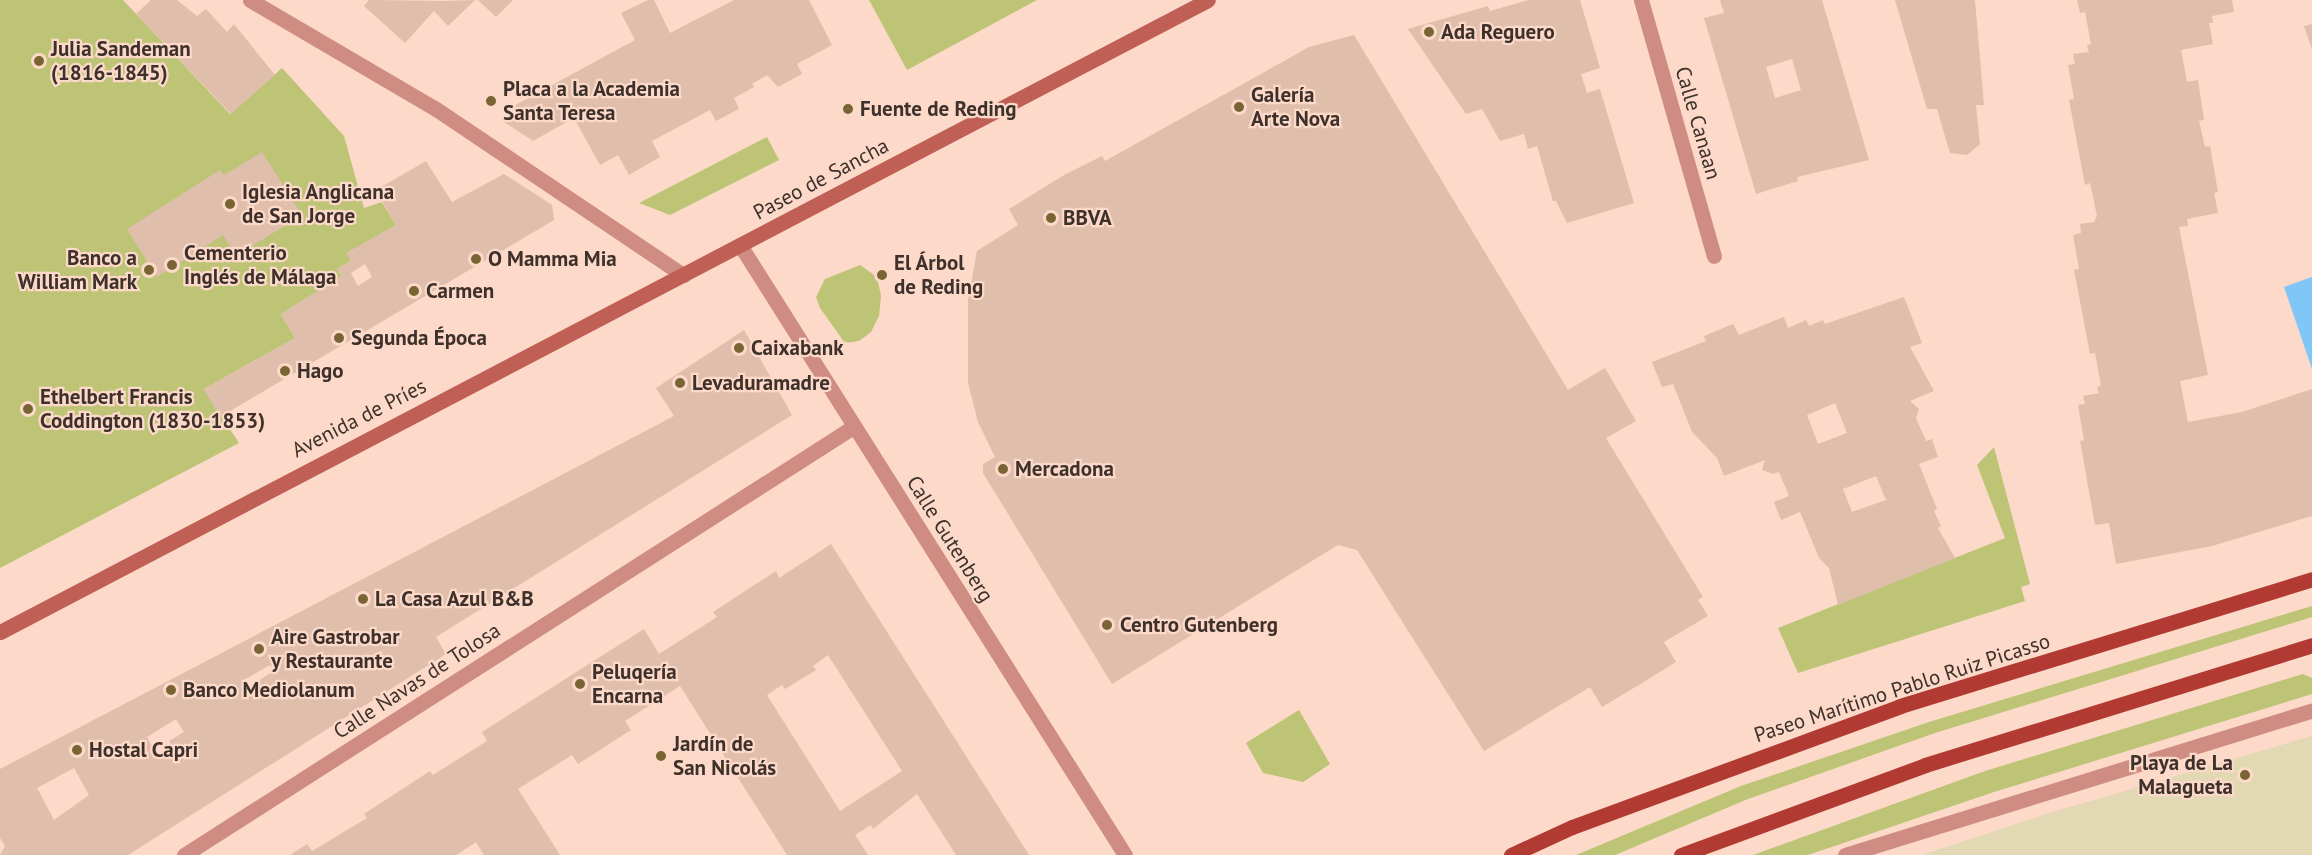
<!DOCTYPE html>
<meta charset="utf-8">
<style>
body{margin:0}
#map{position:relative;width:2312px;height:855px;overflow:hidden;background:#fcd9c8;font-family:"PT Sans",sans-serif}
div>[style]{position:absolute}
.green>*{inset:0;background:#bdc476}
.sand>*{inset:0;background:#e2d8b3}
.water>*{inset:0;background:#80c7f7}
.building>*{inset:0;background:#dfbeac}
.pedestrian>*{height:15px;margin:-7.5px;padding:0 7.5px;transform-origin:7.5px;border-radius:7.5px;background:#ce8c83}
.minor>*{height:15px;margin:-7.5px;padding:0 7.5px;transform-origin:7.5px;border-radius:7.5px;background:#ce8c83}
.secondary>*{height:15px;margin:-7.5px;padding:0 7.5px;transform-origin:7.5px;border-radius:7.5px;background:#bf5f55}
.primary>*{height:15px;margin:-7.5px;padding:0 7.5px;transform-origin:7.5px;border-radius:7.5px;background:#b13a32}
.dots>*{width:16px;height:16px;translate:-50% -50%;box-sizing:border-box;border:3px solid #fcd9c8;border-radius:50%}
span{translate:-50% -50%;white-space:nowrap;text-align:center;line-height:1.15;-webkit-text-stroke:4.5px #fcd9c8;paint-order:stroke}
.poi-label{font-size:21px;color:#3e302a;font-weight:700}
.left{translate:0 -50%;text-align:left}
.right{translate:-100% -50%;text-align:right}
.street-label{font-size:21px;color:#3e302a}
</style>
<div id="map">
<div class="green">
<i style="clip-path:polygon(0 0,123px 0,230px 114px,282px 68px,344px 136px,364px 208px,382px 202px,396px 225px,347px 253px,351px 261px,337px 269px,342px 276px,281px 314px,295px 338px,204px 389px,239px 443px,0 568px)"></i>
<i style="clip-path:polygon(869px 0,1037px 0,907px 70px)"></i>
<i style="clip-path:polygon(767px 137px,779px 160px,670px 215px,639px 203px)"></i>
<i style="clip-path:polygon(860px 265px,877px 277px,881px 296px,879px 316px,871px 332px,859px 341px,845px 343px,820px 308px,816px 297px,825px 279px)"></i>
<i style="clip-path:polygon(1994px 447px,2030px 584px,2021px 587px,2025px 601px,1798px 673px,1778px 628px,2005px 538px,1977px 465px)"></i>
<i style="clip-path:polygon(2312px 606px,2312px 617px,1935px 733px,1748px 799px,1615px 855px,1576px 855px,1741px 786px,1929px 722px)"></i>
<i style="clip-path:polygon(2303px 674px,2312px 678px,2312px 694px,1994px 792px,1808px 855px,1753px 855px,1985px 771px)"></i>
<i style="clip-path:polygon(1299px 710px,1330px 764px,1303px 782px,1263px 773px,1246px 743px)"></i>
</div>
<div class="sand">
<i style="clip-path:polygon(2312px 736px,2312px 855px,1922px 855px,2046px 814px)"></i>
</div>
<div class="water">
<i style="clip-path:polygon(2312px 277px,2312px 369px,2284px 287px)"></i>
</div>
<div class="building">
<i style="clip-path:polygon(151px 0,177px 0,197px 16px,206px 9px,227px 32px,234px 24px,275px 75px,231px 114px,136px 14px)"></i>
<i style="clip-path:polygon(369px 0,443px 1px,475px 0,448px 26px,434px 11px,405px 43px,364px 6px)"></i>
<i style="clip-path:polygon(478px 0,513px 0,496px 17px)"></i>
<i style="clip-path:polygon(648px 0,654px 0,670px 33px,734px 0,809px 0,832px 45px,797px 64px,802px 74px,778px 87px,767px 75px,752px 84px,754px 87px,734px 98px,739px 109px,716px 121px,710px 110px,652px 141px,660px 157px,629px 175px,618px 155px,600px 165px,574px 118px,533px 141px,501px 120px,508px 109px,635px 40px,621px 13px)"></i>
<i style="clip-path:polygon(1529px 0,1580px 0,1600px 68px,1581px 74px,1587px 93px,1600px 89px,1634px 203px,1567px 223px,1556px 201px,1553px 201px,1537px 146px,1528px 149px,1524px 134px,1500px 141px,1482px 109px,1466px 114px,1408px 29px,1488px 6px,1490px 11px)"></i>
<i style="clip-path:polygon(evenodd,1720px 0,1822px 0,1869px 160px,1797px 177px,1798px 181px,1756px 194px,1704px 18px,1724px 13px,1720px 0,1792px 59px,1801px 90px,1775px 98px,1766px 67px,1792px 59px)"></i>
<i style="clip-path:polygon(1895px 0,1975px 0,1984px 105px,1976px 105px,1980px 144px,1967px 155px,1950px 153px,1937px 109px,1927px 109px)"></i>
<i style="clip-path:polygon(2077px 0,2232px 0,2234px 12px,2212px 16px,2213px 23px,2209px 23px,2213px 44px,2181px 50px,2187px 82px,2198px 80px,2204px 120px,2199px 121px,2205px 147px,2210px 146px,2218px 192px,2214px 193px,2218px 213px,2187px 219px,2188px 226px,2179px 227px,2208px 375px,2180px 381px,2188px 422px,2242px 412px,2312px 389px,2312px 516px,2212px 546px,2116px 564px,2109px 523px,2095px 525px,2080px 441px,2084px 440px,2078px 405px,2085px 404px,2083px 396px,2099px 393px,2097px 387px,2101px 386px,2095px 353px,2090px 354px,2074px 270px,2079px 269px,2073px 235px,2081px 233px,2080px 224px,2094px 222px,2097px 216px,2090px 183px,2085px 185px,2069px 100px,2074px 99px,2068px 65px,2075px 64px,2073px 54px,2089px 52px,2087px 45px,2091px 44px,2085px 12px,2080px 13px)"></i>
<i style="clip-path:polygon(2312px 24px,2312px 49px,2304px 26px)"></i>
<i style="clip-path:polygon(1354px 35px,1568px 390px,1605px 368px,1636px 421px,1606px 438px,1703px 597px,1698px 600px,1708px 616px,1664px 642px,1676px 662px,1642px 683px,1602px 707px,1590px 687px,1484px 751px,1357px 550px,1338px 545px,1112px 684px,983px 473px,983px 464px,995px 457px,978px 422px,968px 383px,968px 300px,977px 251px,1018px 225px,1009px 209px,1064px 175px,1102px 156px,1105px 161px,1309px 47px)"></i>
<i style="clip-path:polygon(262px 152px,302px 215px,236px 256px,223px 235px,157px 277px,127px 229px,220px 170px,224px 175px)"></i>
<i style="clip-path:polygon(evenodd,426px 161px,452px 202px,504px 174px,552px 205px,554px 220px,220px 417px,204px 389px,295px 338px,281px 314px,342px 276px,337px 269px,351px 261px,346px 253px,396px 225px,376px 190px,426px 161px,365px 264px,372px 277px,358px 286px,351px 273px,365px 264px)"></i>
<i style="clip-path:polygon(evenodd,1904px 297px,1922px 343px,1910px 347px,1934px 391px,1910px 401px,1919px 409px,1916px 418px,1926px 441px,1932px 439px,1938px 457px,1919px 464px,1937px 509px,1934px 511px,1941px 526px,1938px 528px,1955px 558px,1838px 605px,1829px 568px,1819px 558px,1800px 512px,1781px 520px,1774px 502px,1789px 496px,1779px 472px,1773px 474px,1762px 470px,1765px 460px,1724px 476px,1717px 458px,1692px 432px,1673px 384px,1662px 387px,1652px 362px,1706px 341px,1704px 336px,1733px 324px,1739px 335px,1784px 317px,1788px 328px,1806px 320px,1809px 326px,1823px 320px,1825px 324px,1904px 297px,1835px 403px,1847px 433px,1818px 444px,1807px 415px,1835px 403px,1904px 297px,1876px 476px,1886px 500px,1852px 512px,1843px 489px,1876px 476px)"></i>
<i style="clip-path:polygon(evenodd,744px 330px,792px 415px,436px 637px,446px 654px,128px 855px,0 855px,5px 846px,0 838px,0 769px,674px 416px,656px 388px,744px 330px,270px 665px,274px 671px,247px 688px,242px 681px,270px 665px,744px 330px,176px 719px,184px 732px,169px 741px,172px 746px,158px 757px,147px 737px,176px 719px,744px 330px,74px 768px,89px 795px,54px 820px,37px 788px,74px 768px)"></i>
<i style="clip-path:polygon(evenodd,831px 544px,1029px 855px,956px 855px,917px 794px,873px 829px,871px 825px,855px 835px,868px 855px,787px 855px,680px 686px,625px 721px,631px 730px,578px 764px,572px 755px,518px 789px,560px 855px,484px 855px,476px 842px,456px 855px,290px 855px,307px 844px,312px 851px,367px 818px,364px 814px,430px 771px,433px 775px,487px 741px,482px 732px,644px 629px,659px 654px,717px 617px,713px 612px,776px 571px,779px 578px,831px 544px,828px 655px,902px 771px,840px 811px,767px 695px,782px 685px,785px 689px,816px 670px,813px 666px,828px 655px)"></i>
</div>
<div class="pedestrian">
<i style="left:1845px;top:855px;width:489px;rotate:-17.2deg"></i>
</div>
<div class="minor">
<i style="left:250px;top:0;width:216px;rotate:30.4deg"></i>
<i style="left:436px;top:109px;width:298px;rotate:33.9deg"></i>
<i style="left:1641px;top:0;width:266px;rotate:74.1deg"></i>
<i style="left:740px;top:245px;width:721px;rotate:57.74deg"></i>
<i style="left:184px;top:855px;width:794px;rotate:-32.61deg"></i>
</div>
<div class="secondary">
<i style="left:0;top:632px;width:1363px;rotate:-27.62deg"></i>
</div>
<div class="primary">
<i style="left:1511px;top:855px;width:67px;rotate:-24.7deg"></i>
<i style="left:1572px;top:827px;width:350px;rotate:-20.2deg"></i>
<i style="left:1900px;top:706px;width:431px;rotate:-17.1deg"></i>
<i style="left:1681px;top:855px;width:260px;rotate:-20.2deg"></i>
<i style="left:1925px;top:765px;width:405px;rotate:-17.2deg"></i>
</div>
<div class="dots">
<i style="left:1429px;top:32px;background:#796534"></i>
<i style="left:39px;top:61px;background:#796534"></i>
<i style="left:491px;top:101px;background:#796534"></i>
<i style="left:1239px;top:107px;background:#796534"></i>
<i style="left:848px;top:109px;background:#796534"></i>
<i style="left:230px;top:204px;background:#796534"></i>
<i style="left:1051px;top:218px;background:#796534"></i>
<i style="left:476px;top:259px;background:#796534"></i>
<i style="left:172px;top:265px;background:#796534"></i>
<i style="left:149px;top:270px;background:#796534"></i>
<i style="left:882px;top:275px;background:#796534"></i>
<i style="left:414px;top:291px;background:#796534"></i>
<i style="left:339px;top:338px;background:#796534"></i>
<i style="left:739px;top:348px;background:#796534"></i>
<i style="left:285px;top:371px;background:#796534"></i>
<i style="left:680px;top:383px;background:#796534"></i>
<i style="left:28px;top:409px;background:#796534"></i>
<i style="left:1003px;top:469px;background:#796534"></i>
<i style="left:363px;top:599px;background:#796534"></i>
<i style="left:1107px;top:625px;background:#796534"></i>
<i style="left:259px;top:649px;background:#796534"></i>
<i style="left:580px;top:684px;background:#796534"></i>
<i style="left:171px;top:690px;background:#796534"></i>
<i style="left:77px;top:750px;background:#796534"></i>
<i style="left:661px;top:756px;background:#796534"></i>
<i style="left:2245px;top:775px;background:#796534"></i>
</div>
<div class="poi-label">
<span class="left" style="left:1441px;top:32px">Ada Reguero</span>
<span class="left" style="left:51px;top:61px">Julia Sandeman<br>(1816-1845)</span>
<span class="left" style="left:503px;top:101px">Placa a la Academia<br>Santa Teresa</span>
<span class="left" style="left:1251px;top:107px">Galería<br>Arte Nova</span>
<span class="left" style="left:860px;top:109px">Fuente de Reding</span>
<span class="left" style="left:242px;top:204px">Iglesia Anglicana<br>de San Jorge</span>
<span class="left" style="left:1063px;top:218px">BBVA</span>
<span class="left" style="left:184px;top:265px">Cementerio<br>Inglés de Málaga</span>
<span class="right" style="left:137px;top:270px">Banco a<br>William Mark</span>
<span class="left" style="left:488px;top:259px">O Mamma Mia</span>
<span class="left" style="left:894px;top:275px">El Árbol<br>de Reding</span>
<span class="left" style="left:426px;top:291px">Carmen</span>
<span class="left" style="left:351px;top:338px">Segunda Época</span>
<span class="left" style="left:751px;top:348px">Caixabank</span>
<span class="left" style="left:297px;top:371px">Hago</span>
<span class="left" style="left:692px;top:383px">Levaduramadre</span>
<span class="left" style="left:40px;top:409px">Ethelbert Francis<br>Coddington (1830-1853)</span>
<span class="left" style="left:1015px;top:469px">Mercadona</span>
<span class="left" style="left:375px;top:599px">La Casa Azul B&amp;B</span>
<span class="left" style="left:1120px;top:625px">Centro Gutenberg</span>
<span class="left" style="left:271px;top:649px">Aire Gastrobar<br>y Restaurante</span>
<span class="left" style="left:592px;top:684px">Peluqería<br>Encarna</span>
<span class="left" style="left:183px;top:690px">Banco Mediolanum</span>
<span class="left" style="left:673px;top:756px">Jardín de<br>San Nicolás</span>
<span class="left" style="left:89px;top:750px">Hostal Capri</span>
<span class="right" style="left:2233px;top:775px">Playa de La<br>Malagueta</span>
</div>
<div class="street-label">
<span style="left:1698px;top:123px;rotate:74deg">Calle Canaan</span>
<span style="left:821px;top:179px;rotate:-28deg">Paseo de Sancha</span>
<span style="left:359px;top:418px;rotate:-27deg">Avenida de Príes</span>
<span style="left:950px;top:539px;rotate:58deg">Calle Gutenberg</span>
<span style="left:417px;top:681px;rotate:-33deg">Calle Navas de Tolosa</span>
<span style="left:1902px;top:688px;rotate:-18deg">Paseo Marítimo Pablo Ruiz Picasso</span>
</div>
</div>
